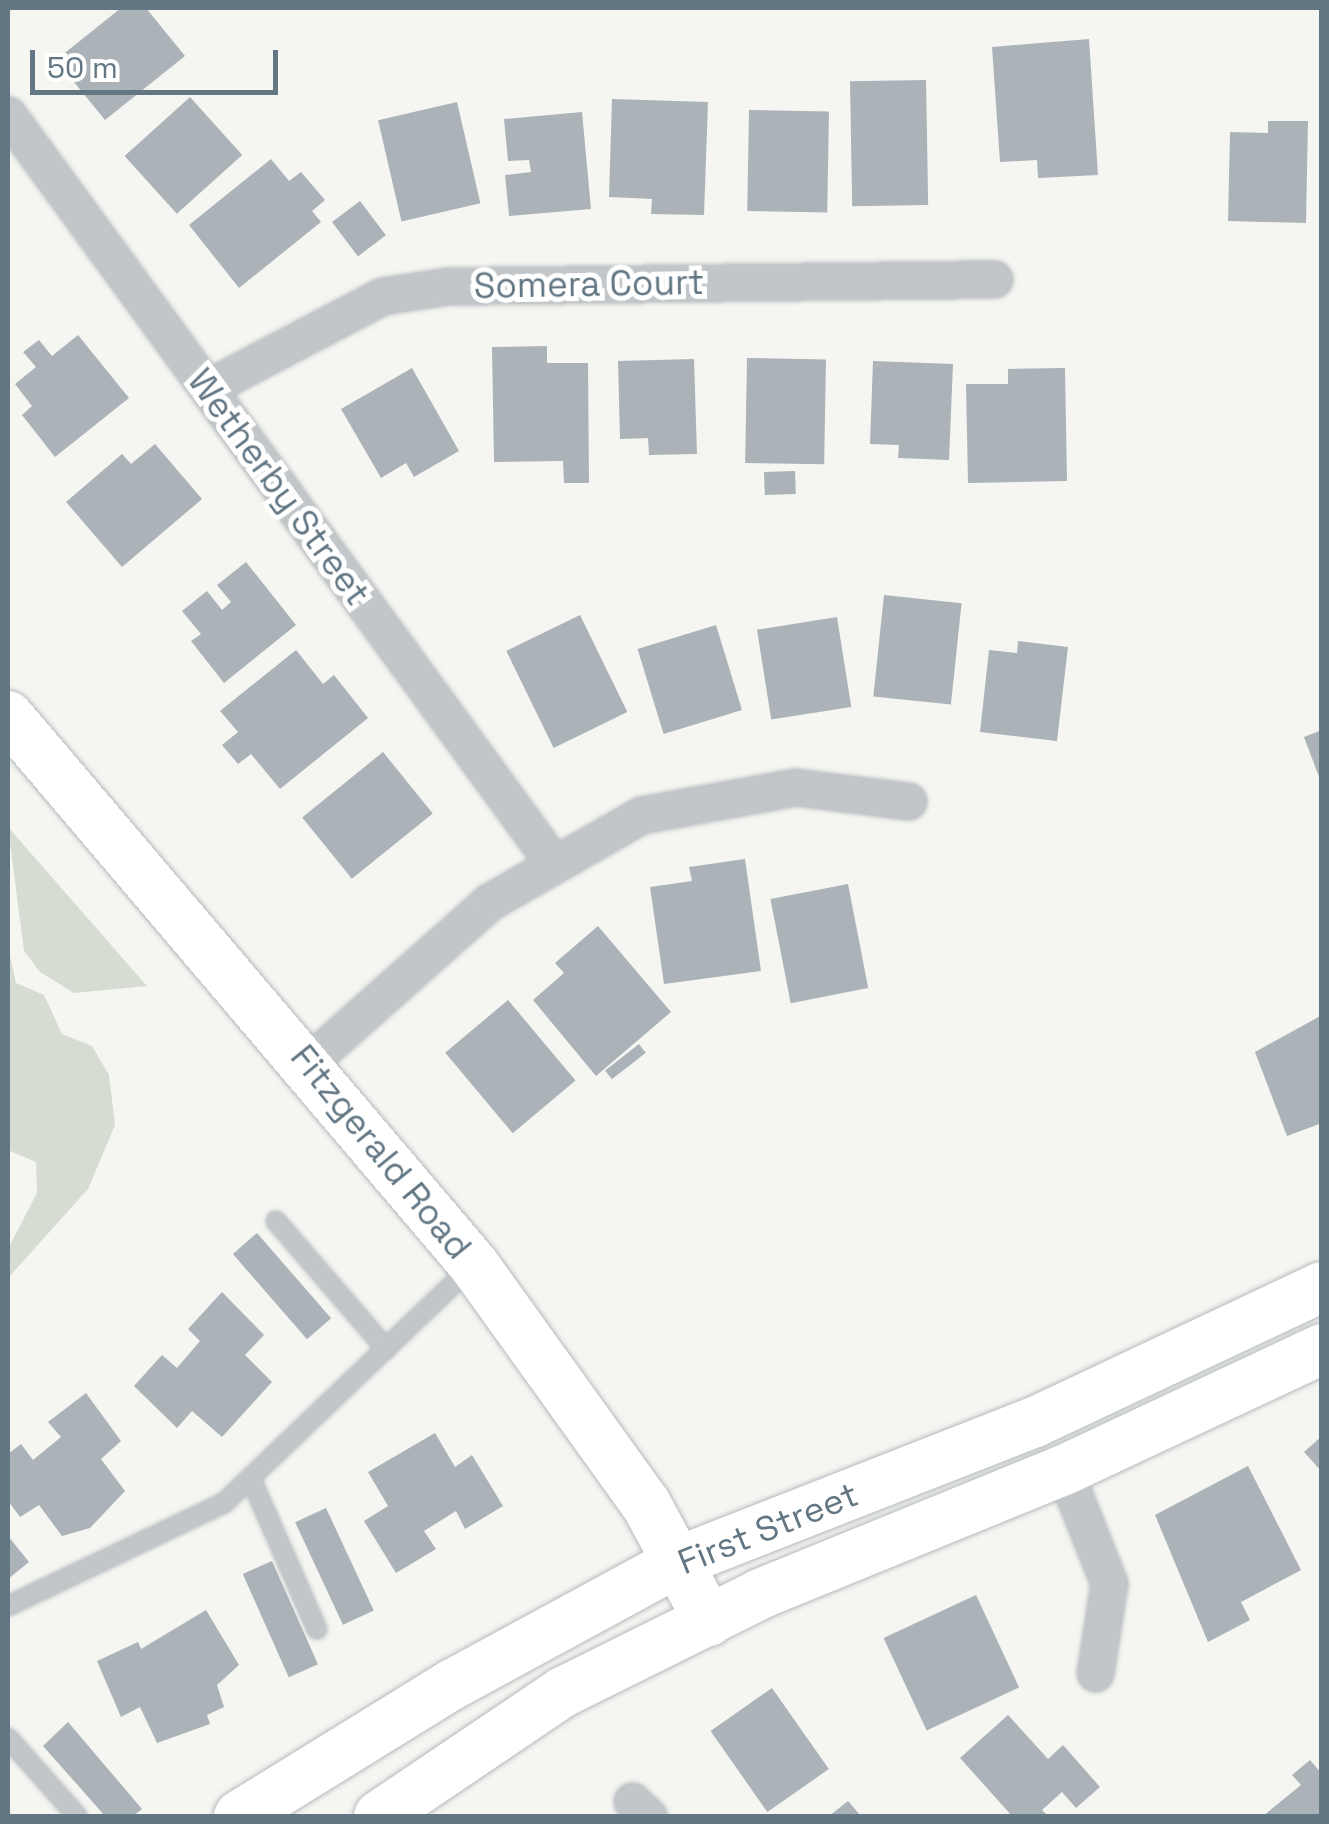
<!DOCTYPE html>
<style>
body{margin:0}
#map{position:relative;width:1329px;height:1824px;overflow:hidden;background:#f5f5f1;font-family:"Space Grotesk",sans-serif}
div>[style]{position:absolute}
.green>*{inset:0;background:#d6dcd2}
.building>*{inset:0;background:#abb3b8;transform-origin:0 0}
.roads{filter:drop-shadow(0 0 2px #b4babe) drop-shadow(0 0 2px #b4babe)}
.lane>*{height:18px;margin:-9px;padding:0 9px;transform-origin:9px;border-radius:9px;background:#c2c6c9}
.street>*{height:35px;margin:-17.5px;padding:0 17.5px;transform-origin:17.5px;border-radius:17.5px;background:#c2c6c9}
.secondary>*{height:50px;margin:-25px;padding:0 25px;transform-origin:25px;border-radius:25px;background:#fff}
span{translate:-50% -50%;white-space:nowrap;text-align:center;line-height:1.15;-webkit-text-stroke:10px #fff;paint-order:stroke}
.street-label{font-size:35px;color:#627683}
.frame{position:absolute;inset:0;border:10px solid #627683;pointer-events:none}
.scale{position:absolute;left:30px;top:50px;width:248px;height:45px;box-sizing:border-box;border:5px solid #627683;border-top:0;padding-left:12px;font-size:30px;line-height:35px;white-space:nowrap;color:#627683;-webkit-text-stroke:8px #fff;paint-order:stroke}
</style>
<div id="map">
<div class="green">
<i style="clip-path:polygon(8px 827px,147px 986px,74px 993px,40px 972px,24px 951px)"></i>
<i style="clip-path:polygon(8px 947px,16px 983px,44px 995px,62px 1034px,92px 1046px,109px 1075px,115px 1125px,88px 1189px,8px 1278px,8px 1249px,37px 1193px,36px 1162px,8px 1150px)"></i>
</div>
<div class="building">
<i style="clip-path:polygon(121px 8px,146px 8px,185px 56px,105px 120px,56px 60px)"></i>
<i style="clip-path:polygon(1089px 39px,1098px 175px,1038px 178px,1037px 160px,1000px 162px,992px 47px)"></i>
<i style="left:926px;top:80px;width:125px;height:76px;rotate:89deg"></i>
<i style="left:190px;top:97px;width:78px;height:88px;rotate:48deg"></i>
<i style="clip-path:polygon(612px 99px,708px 102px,704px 215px,651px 214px,652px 199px,609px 197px)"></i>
<i style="left:457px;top:102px;width:104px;height:81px;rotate:77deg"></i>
<i style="left:749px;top:110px;width:80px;height:101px;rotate:1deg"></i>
<i style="clip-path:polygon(582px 112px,591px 209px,509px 216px,505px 175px,531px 172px,529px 160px,508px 161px,504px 119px)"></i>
<i style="clip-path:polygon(1268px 121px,1308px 121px,1306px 223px,1228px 221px,1230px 132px,1268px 133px)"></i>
<i style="clip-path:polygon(271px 159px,289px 181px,301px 172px,325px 200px,312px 211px,321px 222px,239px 288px,189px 225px)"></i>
<i style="left:360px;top:201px;width:43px;height:35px;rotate:53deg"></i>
<i style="clip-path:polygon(78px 335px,129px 398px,55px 457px,22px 415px,32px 406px,15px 384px,36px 367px,23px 352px,39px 340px,52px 356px)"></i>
<i style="clip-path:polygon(547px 346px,547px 363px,588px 363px,589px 483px,564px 483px,563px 461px,494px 462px,492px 347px)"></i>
<i style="left:747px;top:358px;width:79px;height:105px;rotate:1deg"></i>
<i style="clip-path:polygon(694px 359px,697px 454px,649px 455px,648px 438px,620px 439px,618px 361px)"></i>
<i style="clip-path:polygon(873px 361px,953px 364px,949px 460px,898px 458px,899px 445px,870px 444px)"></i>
<i style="clip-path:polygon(412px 368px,459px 451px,414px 477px,406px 463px,381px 478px,341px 409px)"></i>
<i style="clip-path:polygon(1065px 368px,1067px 481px,968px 483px,966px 384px,1008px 384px,1008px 369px)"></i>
<i style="clip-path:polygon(155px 444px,202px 499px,122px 567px,66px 502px,122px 454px,131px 464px)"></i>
<i style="left:795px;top:471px;width:23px;height:31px;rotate:88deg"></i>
<i style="clip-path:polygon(246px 562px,296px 625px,224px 683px,191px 641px,201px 634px,182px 611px,207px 591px,222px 610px,231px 602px,217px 585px)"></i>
<i style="left:884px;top:595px;width:78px;height:102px;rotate:6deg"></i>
<i style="left:580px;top:615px;width:108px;height:82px;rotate:64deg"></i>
<i style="left:837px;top:617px;width:91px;height:81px;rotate:81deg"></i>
<i style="left:716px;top:625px;width:89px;height:82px;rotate:73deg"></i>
<i style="clip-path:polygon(1018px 641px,1068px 647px,1057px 741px,980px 732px,989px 650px,1017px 653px)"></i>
<i style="clip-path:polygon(296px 650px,323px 684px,334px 675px,368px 718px,280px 789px,251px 754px,238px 764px,222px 745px,238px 732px,220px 711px)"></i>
<i style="clip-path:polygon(1322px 730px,1322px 782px,1321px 782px,1304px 737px)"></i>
<i style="left:383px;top:752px;width:79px;height:104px;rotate:51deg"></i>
<i style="clip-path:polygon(745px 859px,761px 971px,664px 984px,650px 887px,692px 881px,689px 867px)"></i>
<i style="left:848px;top:884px;width:106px;height:79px;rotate:79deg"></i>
<i style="clip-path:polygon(598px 926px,671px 1012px,596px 1076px,533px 1000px,564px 973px,555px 963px)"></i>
<i style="left:508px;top:1000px;width:105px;height:82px;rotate:50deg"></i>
<i style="clip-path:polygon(1322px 1015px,1322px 1123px,1287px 1136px,1255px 1052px)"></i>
<i style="left:639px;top:1044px;width:11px;height:43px;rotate:52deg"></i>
<i style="left:257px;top:1233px;width:113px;height:32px;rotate:49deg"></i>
<i style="clip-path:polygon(222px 1292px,264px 1335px,245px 1355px,272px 1382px,222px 1437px,192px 1411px,177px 1428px,134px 1386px,162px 1355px,177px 1368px,200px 1341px,188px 1329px)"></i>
<i style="clip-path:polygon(86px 1393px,121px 1441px,101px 1459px,125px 1491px,90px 1528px,62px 1536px,39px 1505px,20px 1517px,8px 1501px,8px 1454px,21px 1444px,33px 1460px,61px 1437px,48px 1422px)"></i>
<i style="clip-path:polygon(435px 1433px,455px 1467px,472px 1455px,503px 1506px,465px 1529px,456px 1511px,424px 1531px,436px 1549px,396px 1573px,364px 1521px,388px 1506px,368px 1472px)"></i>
<i style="clip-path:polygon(1322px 1436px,1322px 1472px,1304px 1452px)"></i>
<i style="clip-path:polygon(1248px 1466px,1301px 1570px,1241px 1602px,1250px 1620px,1208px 1642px,1155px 1515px)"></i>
<i style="left:326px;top:1508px;width:113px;height:34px;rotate:65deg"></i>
<i style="clip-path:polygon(8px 1536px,29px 1562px,8px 1579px)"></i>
<i style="left:272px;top:1561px;width:113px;height:32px;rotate:66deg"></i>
<i style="left:976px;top:1595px;width:102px;height:102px;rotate:65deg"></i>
<i style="clip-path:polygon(206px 1610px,239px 1665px,217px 1685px,224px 1707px,207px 1715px,210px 1724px,157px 1743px,140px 1707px,121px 1717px,97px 1661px,138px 1642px,141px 1649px)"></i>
<i style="left:772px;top:1688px;width:99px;height:75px;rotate:55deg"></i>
<i style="clip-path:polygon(1008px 1715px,1048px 1759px,1063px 1745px,1100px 1787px,1076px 1808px,1062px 1792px,1042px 1810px,1048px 1816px,1012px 1816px,960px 1758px)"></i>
<i style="clip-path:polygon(68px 1722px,142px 1809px,133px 1816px,105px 1816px,43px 1746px)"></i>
<i style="clip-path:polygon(1310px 1760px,1322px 1774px,1322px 1816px,1263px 1816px,1301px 1785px,1292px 1775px)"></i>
<i style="clip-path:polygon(848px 1801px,861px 1816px,829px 1816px)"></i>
</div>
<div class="roads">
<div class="lane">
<i style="left:276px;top:1221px;width:169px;rotate:49.3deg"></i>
<i style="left:251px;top:1479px;width:164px;rotate:66.3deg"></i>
<i style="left:8px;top:1606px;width:239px;rotate:-25.5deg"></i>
<i style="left:224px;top:1503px;width:340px;rotate:-43.7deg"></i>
<i style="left:8px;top:1738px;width:104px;rotate:48.5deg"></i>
</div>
<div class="street">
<i style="left:8px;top:115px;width:922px;rotate:53.91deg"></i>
<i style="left:207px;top:388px;width:198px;rotate:-27.7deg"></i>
<i style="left:382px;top:296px;width:67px;rotate:-8.6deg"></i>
<i style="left:448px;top:286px;width:546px;rotate:-0.73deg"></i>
<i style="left:309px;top:1062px;width:241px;rotate:-41.6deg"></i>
<i style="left:489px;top:902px;width:175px;rotate:-29.8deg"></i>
<i style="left:641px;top:815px;width:157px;rotate:-10.3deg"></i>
<i style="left:795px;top:787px;width:114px;rotate:7.1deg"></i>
<i style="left:1064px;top:1470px;width:122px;rotate:68.3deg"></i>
<i style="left:1109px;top:1583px;width:91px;rotate:98.8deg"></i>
<i style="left:632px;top:1801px;width:22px;rotate:43deg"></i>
</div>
<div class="secondary">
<i style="left:8px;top:716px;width:720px;rotate:49.67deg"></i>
<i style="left:474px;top:1265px;width:294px;rotate:54.3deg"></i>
<i style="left:646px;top:1504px;width:133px;rotate:61.7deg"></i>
<i style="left:239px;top:1816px;width:251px;rotate:-31.7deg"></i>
<i style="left:453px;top:1684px;width:258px;rotate:-28.5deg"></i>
<i style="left:680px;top:1561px;width:381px;rotate:-21.4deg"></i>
<i style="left:1035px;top:1422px;width:317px;rotate:-25.2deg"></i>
<i style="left:379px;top:1816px;width:222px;rotate:-34deg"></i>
<i style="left:563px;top:1692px;width:220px;rotate:-26.4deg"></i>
<i style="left:760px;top:1594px;width:328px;rotate:-22.2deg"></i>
<i style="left:1064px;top:1470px;width:285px;rotate:-25.1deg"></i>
</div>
</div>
<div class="street-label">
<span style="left:589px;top:284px;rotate:-1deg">Somera Court</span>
<span style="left:279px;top:487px;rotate:54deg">Wetherby Street</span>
<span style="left:381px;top:1152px;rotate:51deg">Fitzgerald Road</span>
<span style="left:768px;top:1528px;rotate:-22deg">First Street</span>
</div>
<div class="frame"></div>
<div class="scale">50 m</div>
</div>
